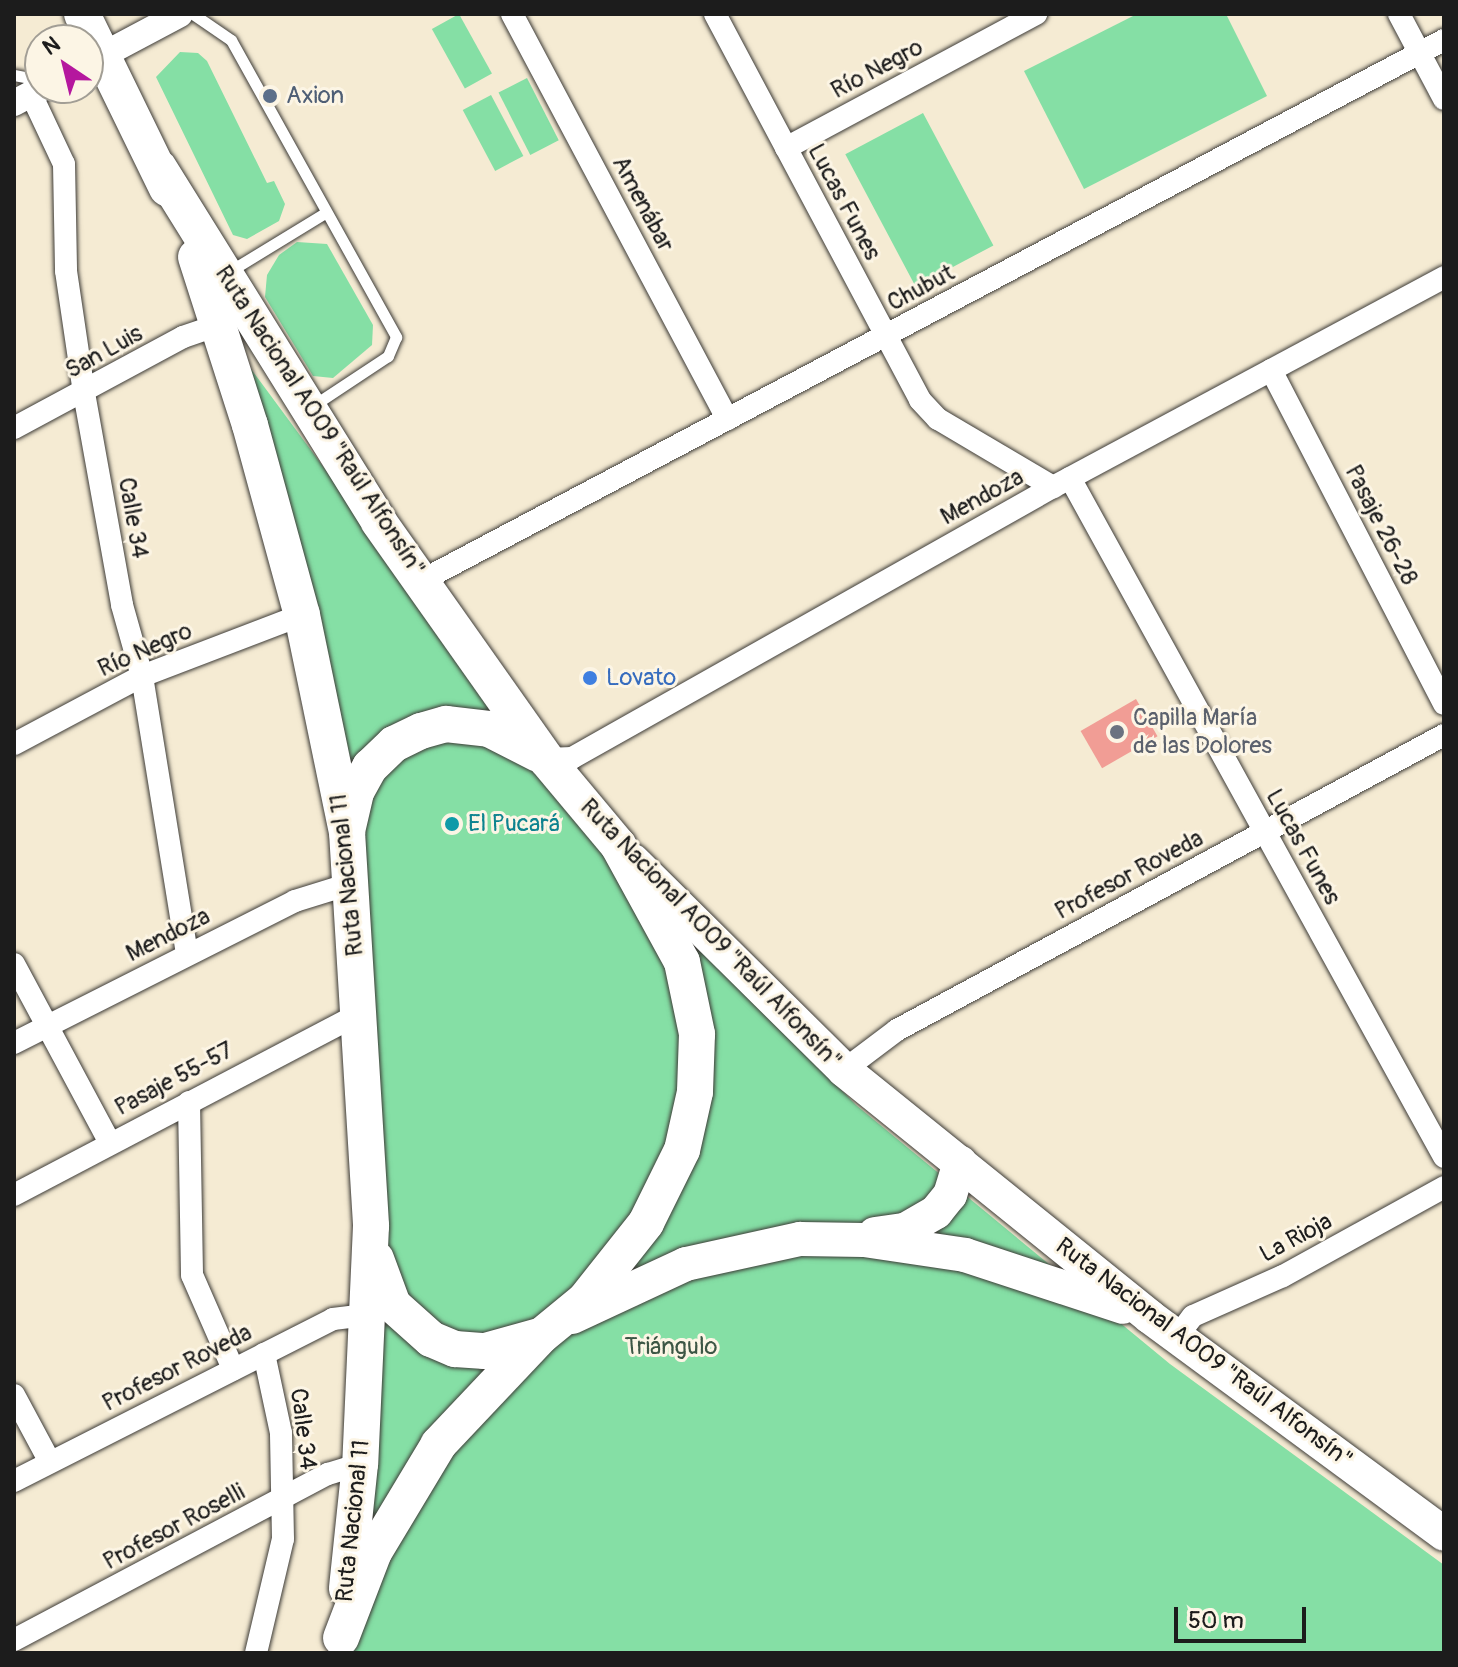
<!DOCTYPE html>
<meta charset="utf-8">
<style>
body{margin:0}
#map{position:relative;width:1458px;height:1667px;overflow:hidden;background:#f5ebd3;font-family:Pangolin,sans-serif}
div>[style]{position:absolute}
.green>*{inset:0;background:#85dfa5;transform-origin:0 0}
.building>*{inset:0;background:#f19d95;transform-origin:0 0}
.roads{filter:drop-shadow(0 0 2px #3d3b37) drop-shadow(0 0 2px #3d3b37)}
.service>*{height:11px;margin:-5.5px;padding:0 5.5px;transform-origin:5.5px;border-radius:5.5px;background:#fff}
.minor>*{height:22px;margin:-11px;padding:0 11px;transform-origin:11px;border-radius:11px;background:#fff}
.tertiary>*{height:26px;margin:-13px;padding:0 13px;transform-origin:13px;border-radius:13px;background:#fff}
.primary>*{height:34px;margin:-17px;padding:0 17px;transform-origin:17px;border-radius:17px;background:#fff}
.trunk>*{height:36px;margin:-18px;padding:0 18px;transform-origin:18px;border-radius:18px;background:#fff}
.dots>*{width:22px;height:22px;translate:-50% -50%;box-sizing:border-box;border:4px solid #fcf5e5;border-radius:50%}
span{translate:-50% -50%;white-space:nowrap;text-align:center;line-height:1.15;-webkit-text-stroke:6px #fcf5e5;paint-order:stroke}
.street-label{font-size:24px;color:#1c1c1c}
.service-label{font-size:24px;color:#4e5e75}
.left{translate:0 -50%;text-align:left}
.shop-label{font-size:24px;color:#366cbe}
.worship-label{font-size:24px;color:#5b616d}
.culture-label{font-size:24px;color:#0d838f}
.park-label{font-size:24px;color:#3c5645}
.frame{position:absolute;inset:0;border:16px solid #1c1c1c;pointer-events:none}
.north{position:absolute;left:24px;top:24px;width:80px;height:80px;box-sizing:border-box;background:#fcf5e5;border:2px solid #a29e95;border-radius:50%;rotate:325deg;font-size:22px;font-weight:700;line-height:32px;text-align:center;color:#1c1c1c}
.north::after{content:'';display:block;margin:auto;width:28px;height:36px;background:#b5179e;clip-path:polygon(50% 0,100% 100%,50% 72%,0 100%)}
.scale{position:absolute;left:1174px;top:1607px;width:132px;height:36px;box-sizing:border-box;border:4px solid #1c1c1c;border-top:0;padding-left:10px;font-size:24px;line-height:28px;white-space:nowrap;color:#1c1c1c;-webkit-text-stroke:6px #fcf5e5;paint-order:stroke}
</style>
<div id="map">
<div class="green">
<i style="left:459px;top:14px;width:68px;height:31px;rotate:61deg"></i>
<i style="clip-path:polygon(1137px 14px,1226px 14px,1267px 96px,1084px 189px,1024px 71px)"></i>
<i style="clip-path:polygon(180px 52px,198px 53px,207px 61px,267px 183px,274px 181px,285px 204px,279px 221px,247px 239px,233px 235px,156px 77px)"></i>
<i style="left:527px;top:78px;width:70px;height:32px;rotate:63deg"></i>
<i style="left:491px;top:95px;width:69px;height:32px;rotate:62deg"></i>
<i style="left:923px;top:113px;width:150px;height:88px;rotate:62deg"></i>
<i style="clip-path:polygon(297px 242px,327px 244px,373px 325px,372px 345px,333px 378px,313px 376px,265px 297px,267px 275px,279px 255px)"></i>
<i style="clip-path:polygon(248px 365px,602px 844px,856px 1105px,1170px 1364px,1444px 1565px,1444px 1653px,335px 1653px,360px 1464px,350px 884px)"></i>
</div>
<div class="building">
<i style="left:1136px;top:699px;width:43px;height:64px;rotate:60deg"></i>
</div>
<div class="roads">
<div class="service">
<i style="left:193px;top:14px;width:46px;rotate:34.4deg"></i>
<i style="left:231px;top:40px;width:340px;rotate:60.9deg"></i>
<i style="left:396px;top:337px;width:21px;rotate:113deg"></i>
<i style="left:388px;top:356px;width:89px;rotate:146.5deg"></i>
<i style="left:14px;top:75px;width:26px;rotate:11deg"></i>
<i style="left:230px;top:271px;width:111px;rotate:-31.4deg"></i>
</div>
<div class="minor">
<i style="left:512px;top:14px;width:459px;rotate:62deg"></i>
<i style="left:715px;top:14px;width:437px;rotate:62deg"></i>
<i style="left:920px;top:400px;width:26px;rotate:47deg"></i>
<i style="left:938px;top:419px;width:134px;rotate:30.6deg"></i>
<i style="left:1399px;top:14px;width:96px;rotate:62.1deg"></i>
<i style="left:31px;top:94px;width:77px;rotate:64.8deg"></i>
<i style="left:64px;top:164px;width:107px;rotate:88.9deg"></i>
<i style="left:66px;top:271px;width:123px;rotate:81.6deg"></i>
<i style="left:84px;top:393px;width:215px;rotate:79.8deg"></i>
<i style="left:122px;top:605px;width:74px;rotate:74.3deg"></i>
<i style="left:142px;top:676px;width:281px;rotate:80.8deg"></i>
<i style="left:786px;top:148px;width:284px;rotate:-28.2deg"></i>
<i style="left:1271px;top:370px;width:376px;rotate:62.6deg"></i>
<i style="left:14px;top:428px;width:192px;rotate:-28.3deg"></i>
<i style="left:183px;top:337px;width:39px;rotate:-19deg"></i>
<i style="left:1070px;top:478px;width:775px;rotate:61.15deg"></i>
<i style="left:421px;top:581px;width:1157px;rotate:-27.87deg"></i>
<i style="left:14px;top:744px;width:145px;rotate:-28deg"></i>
<i style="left:142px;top:676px;width:171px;rotate:-20.9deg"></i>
<i style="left:546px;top:759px;width:26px;rotate:-2deg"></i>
<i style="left:572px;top:758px;width:552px;rotate:-29.4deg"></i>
<i style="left:1053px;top:487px;width:444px;rotate:-28.2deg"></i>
<i style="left:14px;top:964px;width:203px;rotate:61.8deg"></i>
<i style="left:14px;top:1043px;width:315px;rotate:-26.8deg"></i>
<i style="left:295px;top:901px;width:58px;rotate:-17.2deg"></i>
<i style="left:844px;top:1070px;width:66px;rotate:-37deg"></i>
<i style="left:897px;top:1030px;width:621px;rotate:-28.34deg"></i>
<i style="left:189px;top:1102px;width:173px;rotate:89deg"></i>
<i style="left:192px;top:1275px;width:103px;rotate:66.4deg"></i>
<i style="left:14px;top:1195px;width:391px;rotate:-27.7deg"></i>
<i style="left:1177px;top:1337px;width:26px;rotate:-53deg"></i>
<i style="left:1193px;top:1316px;width:98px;rotate:-24deg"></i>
<i style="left:1283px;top:1276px;width:184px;rotate:-28.9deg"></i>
<i style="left:14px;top:1395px;width:76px;rotate:61.8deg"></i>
<i style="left:14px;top:1481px;width:358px;rotate:-26.9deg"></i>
<i style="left:333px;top:1319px;width:35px;rotate:-7deg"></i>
<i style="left:14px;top:1640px;width:355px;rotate:-27.9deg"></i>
<i style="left:328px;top:1474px;width:34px;rotate:-17deg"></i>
<i style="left:256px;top:1653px;width:117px;rotate:-76.7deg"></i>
<i style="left:283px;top:1539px;width:106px;rotate:-91.1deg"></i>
<i style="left:281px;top:1433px;width:81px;rotate:-102.1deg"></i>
</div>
<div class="tertiary">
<i style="left:88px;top:63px;width:104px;rotate:-28deg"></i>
<i style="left:14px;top:103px;width:32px;rotate:-28deg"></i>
</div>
<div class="primary">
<i style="left:633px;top:861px;width:297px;rotate:44.7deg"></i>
<i style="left:844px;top:1070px;width:393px;rotate:38.9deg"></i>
<i style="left:1150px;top:1317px;width:365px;rotate:36.4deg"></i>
<i style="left:875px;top:1234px;width:30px;rotate:-8deg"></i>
<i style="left:905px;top:1230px;width:36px;rotate:-30deg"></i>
<i style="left:936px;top:1212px;width:22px;rotate:-51deg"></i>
<i style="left:950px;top:1195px;width:34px;rotate:-73deg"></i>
<i style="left:572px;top:1317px;width:126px;rotate:-24.9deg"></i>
<i style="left:686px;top:1264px;width:117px;rotate:-12.4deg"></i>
<i style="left:800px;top:1239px;width:64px;rotate:0.9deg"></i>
<i style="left:864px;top:1240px;width:102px;rotate:8.4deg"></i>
<i style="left:965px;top:1255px;width:166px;rotate:18.2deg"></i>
</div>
<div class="trunk">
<i style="left:82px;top:14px;width:194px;rotate:64deg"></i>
<i style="left:159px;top:168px;width:417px;rotate:58.1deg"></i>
<i style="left:379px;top:522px;width:290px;rotate:54.8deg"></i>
<i style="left:546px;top:759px;width:112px;rotate:50.1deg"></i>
<i style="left:618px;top:845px;width:133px;rotate:61.3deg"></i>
<i style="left:682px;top:962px;width:74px;rotate:78.2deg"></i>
<i style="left:697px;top:1034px;width:58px;rotate:92deg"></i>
<i style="left:695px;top:1092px;width:59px;rotate:102.6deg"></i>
<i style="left:682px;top:1150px;width:81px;rotate:116.3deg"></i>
<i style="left:646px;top:1223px;width:98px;rotate:128.4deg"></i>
<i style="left:585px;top:1300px;width:57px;rotate:140.7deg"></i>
<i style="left:541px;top:1336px;width:149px;rotate:133.4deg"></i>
<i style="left:439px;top:1444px;width:126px;rotate:121deg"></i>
<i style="left:374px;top:1552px;width:92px;rotate:111deg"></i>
<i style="left:196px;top:257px;width:176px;rotate:72.2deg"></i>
<i style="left:250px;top:425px;width:197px;rotate:74.7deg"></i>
<i style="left:302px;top:615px;width:222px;rotate:78.3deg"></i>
<i style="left:347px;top:832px;width:395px;rotate:86.5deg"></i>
<i style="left:371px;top:1226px;width:238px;rotate:92.6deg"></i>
<i style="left:360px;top:1464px;width:125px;rotate:96deg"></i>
<i style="left:348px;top:827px;width:36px;rotate:-77deg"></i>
<i style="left:356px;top:792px;width:29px;rotate:-61deg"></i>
<i style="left:370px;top:767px;width:33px;rotate:-44deg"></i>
<i style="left:394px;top:744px;width:30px;rotate:-26deg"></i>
<i style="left:421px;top:731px;width:26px;rotate:-16deg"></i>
<i style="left:446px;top:724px;width:43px;rotate:6.6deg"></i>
<i style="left:489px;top:729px;width:55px;rotate:27deg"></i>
<i style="left:376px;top:1259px;width:49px;rotate:69.7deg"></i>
<i style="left:393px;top:1305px;width:51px;rotate:41.8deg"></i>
<i style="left:431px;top:1339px;width:26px;rotate:23deg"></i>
<i style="left:455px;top:1349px;width:30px;rotate:4deg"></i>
<i style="left:485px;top:1351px;width:56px;rotate:-15.5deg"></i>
</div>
</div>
<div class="dots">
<i style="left:270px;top:96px;background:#5c6f8a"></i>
<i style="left:590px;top:678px;background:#3f7fe0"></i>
<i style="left:1117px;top:732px;background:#6b7280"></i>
<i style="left:452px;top:824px;background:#0f9aa8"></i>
</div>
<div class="street-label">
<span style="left:877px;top:69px;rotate:-28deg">Río Negro</span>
<span style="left:844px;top:202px;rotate:62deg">Lucas Funes</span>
<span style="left:643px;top:204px;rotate:62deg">Amenábar</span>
<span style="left:921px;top:288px;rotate:-28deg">Chubut</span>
<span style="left:104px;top:352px;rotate:-29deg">San Luis</span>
<span style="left:320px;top:421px;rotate:57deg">Ruta Nacional A009 "Raúl Alfonsín"</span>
<span style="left:982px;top:497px;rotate:-29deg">Mendoza</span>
<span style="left:133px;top:518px;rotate:80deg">Calle 34</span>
<span style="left:1381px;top:525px;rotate:63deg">Pasaje 26-28</span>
<span style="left:145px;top:650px;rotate:-24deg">Río Negro</span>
<span style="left:1303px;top:847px;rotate:61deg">Lucas Funes</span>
<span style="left:347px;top:875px;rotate:-96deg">Ruta Nacional 11</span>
<span style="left:1129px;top:875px;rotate:-28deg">Profesor Roveda</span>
<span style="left:711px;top:934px;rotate:46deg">Ruta Nacional A009 "Raúl Alfonsín"</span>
<span style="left:168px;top:935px;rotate:-27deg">Mendoza</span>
<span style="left:174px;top:1079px;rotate:-28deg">Pasaje 55-57</span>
<span style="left:1296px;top:1238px;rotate:-28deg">La Rioja</span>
<span style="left:1204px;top:1353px;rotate:37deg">Ruta Nacional A009 "Raúl Alfonsín"</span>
<span style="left:177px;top:1368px;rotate:-27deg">Profesor Roveda</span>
<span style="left:303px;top:1429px;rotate:83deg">Calle 34</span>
<span style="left:353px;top:1521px;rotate:-84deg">Ruta Nacional 11</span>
<span style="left:174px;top:1527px;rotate:-28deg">Profesor Roselli</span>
</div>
<div class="service-label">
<span class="left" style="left:286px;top:96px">Axion</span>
</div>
<div class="shop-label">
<span class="left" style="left:606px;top:678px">Lovato</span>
</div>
<div class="worship-label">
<span class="left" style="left:1133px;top:732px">Capilla María<br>de las Dolores</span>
</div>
<div class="culture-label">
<span class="left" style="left:468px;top:824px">El Pucará</span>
</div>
<div class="park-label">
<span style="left:671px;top:1347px">Triángulo</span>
</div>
<div class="frame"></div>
<div class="north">N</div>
<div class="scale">50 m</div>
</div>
